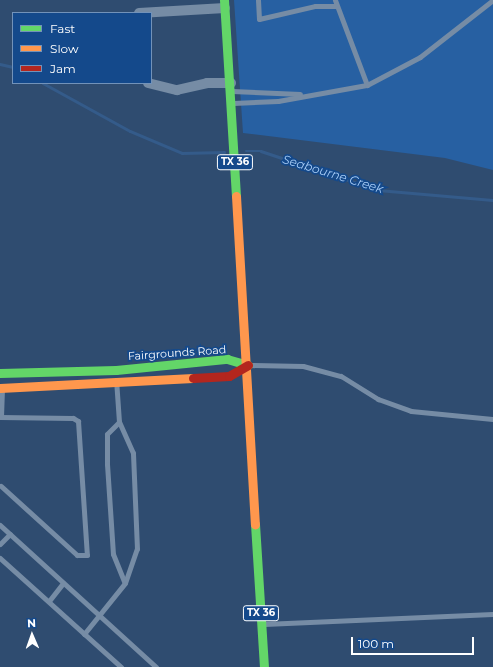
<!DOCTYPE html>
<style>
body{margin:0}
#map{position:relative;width:493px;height:667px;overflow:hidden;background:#2f4c70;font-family:Montserrat,sans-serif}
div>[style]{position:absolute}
.green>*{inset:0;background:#2760a2}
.stream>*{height:2.5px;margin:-1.25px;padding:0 1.25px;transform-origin:1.25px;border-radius:1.25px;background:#345b8a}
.lane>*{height:5px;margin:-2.5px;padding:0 2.5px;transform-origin:2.5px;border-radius:2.5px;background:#768ca5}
.street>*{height:10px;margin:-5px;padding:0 5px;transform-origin:5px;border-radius:5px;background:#768ca5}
.fast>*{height:9px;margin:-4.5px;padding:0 4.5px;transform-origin:4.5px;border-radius:4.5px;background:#63d668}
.slow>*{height:9px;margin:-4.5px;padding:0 4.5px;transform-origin:4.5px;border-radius:4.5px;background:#ff974d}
.jam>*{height:9px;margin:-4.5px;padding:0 4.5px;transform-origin:4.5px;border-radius:4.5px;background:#b3261e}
span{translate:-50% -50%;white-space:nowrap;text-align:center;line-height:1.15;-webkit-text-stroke:3.5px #14498b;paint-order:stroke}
.shield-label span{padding:1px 3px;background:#14498b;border:1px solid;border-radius:3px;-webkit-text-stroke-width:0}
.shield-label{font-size:10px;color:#fff;font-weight:700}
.street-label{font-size:11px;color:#fff}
.water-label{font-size:12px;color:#a8cdf7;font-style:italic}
.legend{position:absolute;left:12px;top:12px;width:140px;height:72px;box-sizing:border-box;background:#14498b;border:1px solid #7292b9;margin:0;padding:5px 7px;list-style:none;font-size:12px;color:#fff}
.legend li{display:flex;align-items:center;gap:8px;height:20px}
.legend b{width:20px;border:1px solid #7292b9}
.north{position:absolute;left:12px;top:615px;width:40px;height:40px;-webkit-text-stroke:3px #14498b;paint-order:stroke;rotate:358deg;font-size:11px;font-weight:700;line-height:16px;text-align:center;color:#fff}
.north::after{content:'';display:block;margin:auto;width:14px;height:18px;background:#fff;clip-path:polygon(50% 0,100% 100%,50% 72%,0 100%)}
.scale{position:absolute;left:351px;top:637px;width:123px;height:18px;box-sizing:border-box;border:2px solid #fff;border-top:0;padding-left:5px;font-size:12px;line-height:14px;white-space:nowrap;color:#fff;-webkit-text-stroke:3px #14498b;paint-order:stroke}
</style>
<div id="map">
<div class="green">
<i style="clip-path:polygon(234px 0,493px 0,493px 170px,445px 158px,243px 133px)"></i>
</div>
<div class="stream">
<i style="left:0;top:64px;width:13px;rotate:13deg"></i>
<i style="left:43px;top:83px;width:99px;rotate:28.9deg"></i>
<i style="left:130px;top:131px;width:56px;rotate:22.9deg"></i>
<i style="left:182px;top:153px;width:42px;rotate:-1.4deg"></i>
<i style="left:246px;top:151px;width:15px"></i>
<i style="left:261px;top:151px;width:123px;rotate:18.4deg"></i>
<i style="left:378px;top:190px;width:115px;rotate:5deg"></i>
</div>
<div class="lane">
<i style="left:258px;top:0;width:19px;rotate:87deg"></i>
<i style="left:259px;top:19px;width:57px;rotate:-13.1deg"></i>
<i style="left:315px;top:6px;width:21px"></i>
<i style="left:335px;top:0;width:91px;rotate:69.4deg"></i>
<i style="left:232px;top:91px;width:68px;rotate:2.5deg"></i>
<i style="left:233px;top:103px;width:45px;rotate:-2.5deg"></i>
<i style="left:278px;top:101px;width:90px;rotate:-10.2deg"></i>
<i style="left:367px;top:85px;width:60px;rotate:-27.8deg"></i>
<i style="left:420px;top:57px;width:93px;rotate:-38deg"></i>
<i style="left:249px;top:365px;width:54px;rotate:1.1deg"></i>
<i style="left:303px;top:366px;width:39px;rotate:15deg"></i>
<i style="left:341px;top:376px;width:44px;rotate:31.9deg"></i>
<i style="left:378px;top:399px;width:35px;rotate:20deg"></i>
<i style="left:411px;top:411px;width:82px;rotate:5.6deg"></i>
<i style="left:0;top:417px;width:73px;rotate:0.8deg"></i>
<i style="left:73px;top:418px;width:6px;rotate:31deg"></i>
<i style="left:78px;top:421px;width:134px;rotate:86.2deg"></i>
<i style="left:87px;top:555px;width:10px;rotate:180deg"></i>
<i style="left:77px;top:555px;width:103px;rotate:-137.8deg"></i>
<i style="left:1px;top:417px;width:29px;rotate:-88deg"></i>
<i style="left:119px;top:422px;width:17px;rotate:135deg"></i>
<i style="left:107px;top:434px;width:30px;rotate:90deg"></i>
<i style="left:107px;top:464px;width:90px;rotate:86.2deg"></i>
<i style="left:113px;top:554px;width:31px;rotate:68deg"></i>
<i style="left:0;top:525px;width:211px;rotate:42.3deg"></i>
<i style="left:0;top:544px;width:14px;rotate:-45deg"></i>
<i style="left:0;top:558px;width:163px;rotate:42deg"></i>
<i style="left:49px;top:601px;width:23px;rotate:-52deg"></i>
<i style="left:264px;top:624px;width:229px;rotate:-2.5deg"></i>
<i style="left:84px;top:634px;width:65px;rotate:-51.2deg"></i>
<i style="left:125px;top:583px;width:36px;rotate:-71deg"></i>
<i style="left:137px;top:549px;width:96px;rotate:-92.4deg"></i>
<i style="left:133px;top:453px;width:34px;rotate:-114deg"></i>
<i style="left:119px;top:422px;width:39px;rotate:-94deg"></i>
</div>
<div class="street">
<i style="left:139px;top:13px;width:86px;rotate:-3.3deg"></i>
<i style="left:148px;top:83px;width:30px;rotate:14deg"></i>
<i style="left:177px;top:90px;width:31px;rotate:-13deg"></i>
<i style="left:207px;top:83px;width:24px"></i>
</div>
<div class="fast">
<i style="left:224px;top:0;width:196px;rotate:86.5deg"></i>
<i style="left:0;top:373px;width:116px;rotate:-1.5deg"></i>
<i style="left:116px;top:370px;width:112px;rotate:-5.7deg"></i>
<i style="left:227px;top:359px;width:22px;rotate:16deg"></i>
<i style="left:255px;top:524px;width:143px;rotate:86.4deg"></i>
</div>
<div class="slow">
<i style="left:236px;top:196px;width:329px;rotate:86.7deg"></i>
<i style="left:0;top:388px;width:193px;rotate:-3deg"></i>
</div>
<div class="jam">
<i style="left:193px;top:378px;width:36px;rotate:-3deg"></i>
<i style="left:229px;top:376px;width:22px;rotate:-30deg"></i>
</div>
<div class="shield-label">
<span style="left:235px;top:162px">TX 36</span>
<span style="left:261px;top:613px">TX 36</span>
</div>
<div class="street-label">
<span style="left:177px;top:353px;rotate:-4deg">Fairgrounds Road</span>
</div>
<div class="water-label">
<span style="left:333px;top:174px;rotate:17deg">Seabourne Creek</span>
</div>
<ul class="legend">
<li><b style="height:5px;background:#63d668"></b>Fast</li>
<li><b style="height:5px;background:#ff974d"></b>Slow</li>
<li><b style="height:5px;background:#b3261e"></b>Jam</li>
</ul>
<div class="north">N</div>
<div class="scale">100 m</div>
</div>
